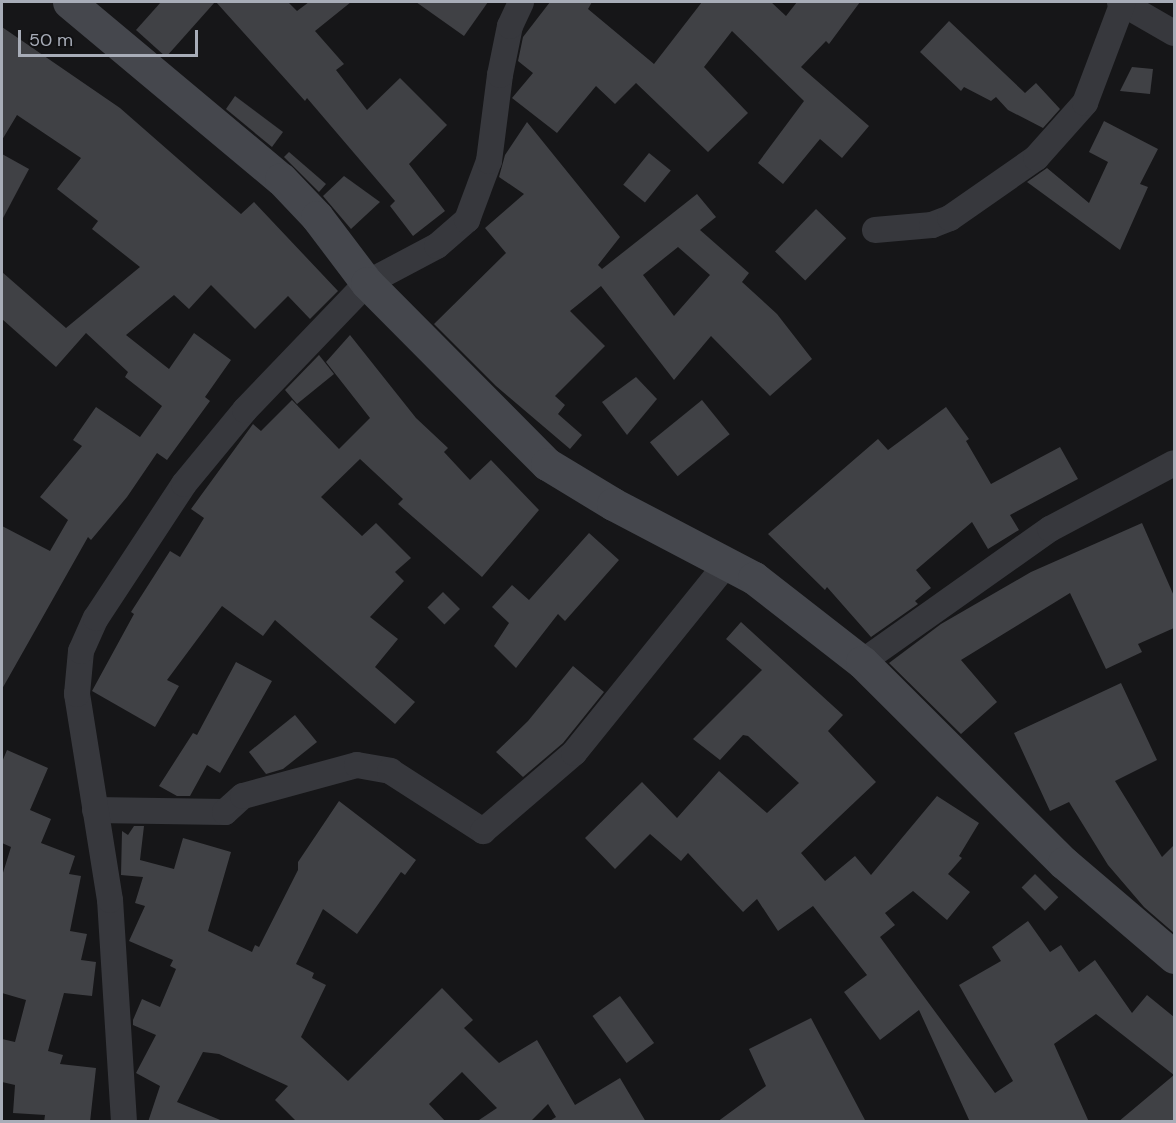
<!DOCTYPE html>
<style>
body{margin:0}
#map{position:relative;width:1176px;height:1123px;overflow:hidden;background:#161618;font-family:"DM Sans",sans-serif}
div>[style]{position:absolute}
.building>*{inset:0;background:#404145;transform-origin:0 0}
.street>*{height:26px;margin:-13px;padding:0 13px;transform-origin:13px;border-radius:13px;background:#37383d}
.secondary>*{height:33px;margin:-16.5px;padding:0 16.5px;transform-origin:16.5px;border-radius:16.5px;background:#45474d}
span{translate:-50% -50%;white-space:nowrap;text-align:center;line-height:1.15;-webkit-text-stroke:6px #111113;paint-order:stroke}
.frame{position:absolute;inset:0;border:3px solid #a8adb8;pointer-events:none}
.scale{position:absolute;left:18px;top:30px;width:180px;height:27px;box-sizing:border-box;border:3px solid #a8adb8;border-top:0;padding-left:8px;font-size:18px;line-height:21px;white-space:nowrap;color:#a8adb8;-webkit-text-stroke:4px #111113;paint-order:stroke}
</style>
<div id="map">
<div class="building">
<i style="clip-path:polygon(161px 2px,215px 2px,166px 57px,136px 30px)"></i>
<i style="clip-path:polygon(216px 2px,288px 2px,297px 11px,309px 2px,351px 2px,315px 31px,344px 64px,336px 70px,367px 110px,400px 78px,447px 125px,409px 164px,445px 211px,413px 236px,390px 206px,395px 201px,307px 98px,305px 101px)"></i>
<i style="clip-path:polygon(416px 2px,488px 2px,464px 36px)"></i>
<i style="clip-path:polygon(550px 2px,592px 2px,588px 9px,654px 64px,702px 2px,771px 2px,786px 16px,797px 2px,860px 2px,829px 44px,826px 41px,801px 67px,869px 126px,842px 158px,820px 139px,783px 184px,758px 163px,804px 101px,732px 31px,704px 67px,748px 113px,708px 152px,636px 83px,615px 104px,596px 86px,557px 133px,512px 98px,533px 73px,518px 61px,523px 37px)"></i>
<i style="clip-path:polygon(949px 21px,1025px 93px,1036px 83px,1060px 109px,1043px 128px,1008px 110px,996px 97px,991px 101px,964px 87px,961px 91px,920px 52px)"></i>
<i style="clip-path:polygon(2px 27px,120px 108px,241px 214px,254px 202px,338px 291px,310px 319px,288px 296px,255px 329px,211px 285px,189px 309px,174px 295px,126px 335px,169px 369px,194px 333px,231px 360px,205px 397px,210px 401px,167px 460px,157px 453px,127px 497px,91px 540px,88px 537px,2px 689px,2px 526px,50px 551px,68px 520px,40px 497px,82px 446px,73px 440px,96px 407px,140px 437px,162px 406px,125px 377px,128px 372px,86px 333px,56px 367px,2px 319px,2px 272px,66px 328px,140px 267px,92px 229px,98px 221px,57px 189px,81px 158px,17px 115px,2px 140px)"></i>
<i style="clip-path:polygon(1132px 67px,1153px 69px,1150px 94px,1120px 91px)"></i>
<i style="clip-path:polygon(235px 96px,283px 132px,272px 147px,226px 109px)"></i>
<i style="clip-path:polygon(1104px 121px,1158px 149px,1140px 184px,1148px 187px,1120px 250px,1027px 182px,1047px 168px,1089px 203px,1108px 162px,1089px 152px)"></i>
<i style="clip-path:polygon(evenodd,527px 122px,620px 237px,598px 265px,602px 269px,697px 194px,716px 217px,700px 230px,749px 273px,742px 282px,777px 314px,812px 359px,770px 396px,711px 336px,674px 380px,601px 286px,570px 311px,605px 346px,555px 396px,565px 405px,558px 414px,582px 435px,570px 449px,496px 386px,434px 324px,506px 253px,485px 228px,524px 194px,499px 177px,505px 155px,527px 122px,678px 247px,710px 275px,674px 316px,643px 275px,678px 247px)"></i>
<i style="clip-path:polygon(289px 152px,326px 184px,319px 192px,284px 157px)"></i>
<i style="left:649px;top:153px;width:28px;height:41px;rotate:39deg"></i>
<i style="clip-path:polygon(2px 154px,29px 169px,2px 220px)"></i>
<i style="clip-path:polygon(344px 176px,380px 202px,351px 229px,323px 196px)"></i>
<i style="left:816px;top:209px;width:42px;height:59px;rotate:44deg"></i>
<i style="clip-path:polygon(350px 335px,416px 418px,448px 448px,444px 452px,470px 480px,491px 460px,539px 510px,482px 577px,398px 504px,403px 499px,360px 459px,321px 497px,362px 536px,376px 523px,411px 558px,395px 572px,404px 581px,370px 617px,398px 639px,375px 667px,415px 702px,395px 724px,275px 620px,263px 636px,222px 606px,167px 680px,179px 686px,155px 727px,92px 691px,134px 614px,131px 612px,170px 551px,180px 557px,204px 518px,191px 509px,253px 424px,261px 431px,292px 400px,339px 449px,370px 418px,326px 362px)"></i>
<i style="clip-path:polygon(319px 355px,334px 374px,297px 404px,285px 390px)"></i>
<i style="clip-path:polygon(636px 377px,657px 399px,627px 435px,602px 402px)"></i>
<i style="left:702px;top:400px;width:44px;height:67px;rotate:51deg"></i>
<i style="clip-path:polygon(946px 407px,969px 439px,966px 441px,991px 484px,1060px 447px,1078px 479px,1010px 515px,1019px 530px,988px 549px,972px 522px,916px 570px,931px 588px,915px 601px,918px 604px,871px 637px,827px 587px,825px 590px,768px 534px,878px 439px,888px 450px)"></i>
<i style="clip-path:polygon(1142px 523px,1174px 596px,1174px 628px,1138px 644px,1142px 652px,1106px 669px,1070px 593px,961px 660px,997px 702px,961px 734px,889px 663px,941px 624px,1031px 572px)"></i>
<i style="clip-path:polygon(589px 533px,619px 560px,565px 621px,558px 614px,516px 668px,494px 646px,509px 623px,492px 607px,512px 585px,529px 600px)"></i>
<i style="left:443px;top:592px;width:24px;height:22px;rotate:45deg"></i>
<i style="clip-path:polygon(741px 622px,843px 715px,828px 731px,876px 782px,801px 853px,825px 881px,855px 856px,871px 875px,937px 796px,979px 823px,959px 856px,962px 858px,948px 874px,970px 892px,947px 920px,913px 891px,885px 913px,895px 925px,880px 937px,995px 1093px,1013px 1081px,959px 985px,1001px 961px,992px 947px,1028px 921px,1050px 952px,1061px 945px,1079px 972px,1095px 960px,1132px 1013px,1147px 995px,1174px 1017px,1174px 1122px,1118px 1122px,1174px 1075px,1096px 1014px,1054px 1044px,1089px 1122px,970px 1122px,919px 1010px,880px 1040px,844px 992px,867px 975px,813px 906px,778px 931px,757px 899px,743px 912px,688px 853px,681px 861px,650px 834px,615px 869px,585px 838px,642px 782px,677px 818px,719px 771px,767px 813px,799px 783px,748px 736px,743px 735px,720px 760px,693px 739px,762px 670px,726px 639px)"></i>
<i style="clip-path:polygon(236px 662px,272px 681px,220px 773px,207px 765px,190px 796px,177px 796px,159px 786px,193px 733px,197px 735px)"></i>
<i style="clip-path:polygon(573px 666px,604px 692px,563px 743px,523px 777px,496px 752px,528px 721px)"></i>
<i style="clip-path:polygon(1121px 683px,1157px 760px,1115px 781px,1162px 857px,1174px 845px,1174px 933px,1144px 907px,1108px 865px,1069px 802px,1050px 811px,1014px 733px)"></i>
<i style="clip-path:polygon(295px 715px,317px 742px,283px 769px,266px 774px,249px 752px)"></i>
<i style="clip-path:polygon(7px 750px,48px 768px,30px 810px,51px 819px,41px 843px,75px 856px,69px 874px,81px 876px,70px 931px,87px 934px,81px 960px,96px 962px,92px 996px,64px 993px,48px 1051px,63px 1055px,60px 1064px,96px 1068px,90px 1122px,44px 1122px,45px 1115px,13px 1113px,15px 1085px,2px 1082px,2px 1039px,15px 1042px,26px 1000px,2px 993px,2px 876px,11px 847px,2px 843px,2px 762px)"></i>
<i style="clip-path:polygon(339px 801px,416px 860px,405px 875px,401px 872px,357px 934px,323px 909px,296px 964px,314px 973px,312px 978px,326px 985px,301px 1037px,348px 1081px,442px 988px,473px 1020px,464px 1028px,499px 1063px,537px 1040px,575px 1105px,620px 1078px,646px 1122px,548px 1122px,556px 1117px,548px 1104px,530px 1122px,476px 1122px,497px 1108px,462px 1072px,429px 1104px,446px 1122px,297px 1122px,275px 1100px,288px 1086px,219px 1054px,203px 1052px,177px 1102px,225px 1122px,148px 1122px,160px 1086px,136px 1073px,156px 1035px,133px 1025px,133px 1020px,142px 999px,160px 1007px,176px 969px,170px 966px,173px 960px,129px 941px,145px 906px,135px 903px,143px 877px,121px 875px,122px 831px,128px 835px,134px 826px,144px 826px,140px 860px,174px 869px,183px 838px,231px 852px,208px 931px,252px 952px,255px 945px,259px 947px,298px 870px,298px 862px)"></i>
<i style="left:1035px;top:874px;width:33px;height:19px;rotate:45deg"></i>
<i style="left:620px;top:996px;width:58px;height:34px;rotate:54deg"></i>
<i style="clip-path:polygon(811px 1018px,866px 1122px,717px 1122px,766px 1086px,749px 1049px)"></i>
</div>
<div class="street">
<i style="left:1120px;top:2px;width:62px;rotate:29.9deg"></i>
<i style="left:875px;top:230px;width:57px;rotate:-5deg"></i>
<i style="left:932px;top:225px;width:19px;rotate:-21deg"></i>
<i style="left:950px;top:218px;width:105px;rotate:-34.9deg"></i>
<i style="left:1036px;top:158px;width:74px;rotate:-48.3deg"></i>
<i style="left:1085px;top:103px;width:105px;rotate:-69.3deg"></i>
<i style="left:862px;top:662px;width:230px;rotate:-35.3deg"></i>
<i style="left:1050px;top:529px;width:140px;rotate:-28deg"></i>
<i style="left:95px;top:810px;width:130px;rotate:0.9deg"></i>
<i style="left:225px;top:812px;width:24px;rotate:-42deg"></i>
<i style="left:243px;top:796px;width:118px;rotate:-15.2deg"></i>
<i style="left:357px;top:765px;width:34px;rotate:10deg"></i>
<i style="left:390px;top:771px;width:111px;rotate:32.8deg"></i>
<i style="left:483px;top:831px;width:120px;rotate:-40.6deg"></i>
<i style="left:574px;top:753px;width:245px;rotate:-51.1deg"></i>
<i style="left:124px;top:1122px;width:222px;rotate:-93.6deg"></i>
<i style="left:110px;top:900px;width:209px;rotate:-99.1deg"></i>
<i style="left:77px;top:694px;width:43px;rotate:-84.7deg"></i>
<i style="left:81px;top:651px;width:36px;rotate:-66deg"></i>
<i style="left:96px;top:618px;width:160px;rotate:-56.7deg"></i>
<i style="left:184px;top:484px;width:96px;rotate:-50.5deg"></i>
<i style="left:245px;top:410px;width:176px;rotate:-46.2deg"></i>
<i style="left:367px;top:283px;width:79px;rotate:-27.9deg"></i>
<i style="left:437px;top:246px;width:40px;rotate:-41deg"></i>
<i style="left:467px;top:220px;width:63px;rotate:-69.6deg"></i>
<i style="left:489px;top:161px;width:87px;rotate:-82.7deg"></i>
<i style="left:500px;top:75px;width:50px;rotate:-78.5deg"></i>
<i style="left:510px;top:26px;width:26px;rotate:-65deg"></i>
</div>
<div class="secondary">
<i style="left:69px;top:2px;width:276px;rotate:39.9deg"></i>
<i style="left:281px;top:179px;width:52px;rotate:46.5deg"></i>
<i style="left:317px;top:217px;width:83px;rotate:52.9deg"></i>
<i style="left:367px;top:283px;width:255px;rotate:45.2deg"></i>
<i style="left:547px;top:464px;width:77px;rotate:31.2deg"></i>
<i style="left:613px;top:504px;width:159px;rotate:27.7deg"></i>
<i style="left:754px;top:578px;width:137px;rotate:37.9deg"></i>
<i style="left:862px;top:662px;width:285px;rotate:44.9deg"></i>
<i style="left:1064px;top:863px;width:145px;rotate:40.5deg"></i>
</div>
<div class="frame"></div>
<div class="scale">50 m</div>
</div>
